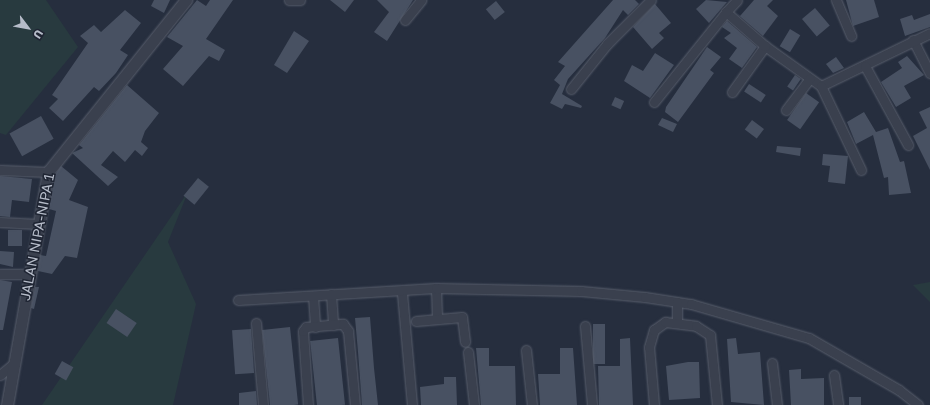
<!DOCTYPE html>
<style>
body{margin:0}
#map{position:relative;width:930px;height:405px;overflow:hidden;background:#262e3e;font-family:"Golos Text",sans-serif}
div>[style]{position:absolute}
.green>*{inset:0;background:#283a3f}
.building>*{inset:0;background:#485162;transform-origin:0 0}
.roads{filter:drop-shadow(0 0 1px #585e6c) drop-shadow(0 0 1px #585e6c)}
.minor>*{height:9px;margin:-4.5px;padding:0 4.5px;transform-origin:4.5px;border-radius:4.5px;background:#3a404e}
.tertiary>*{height:11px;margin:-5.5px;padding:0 5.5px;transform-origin:5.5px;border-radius:5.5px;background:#3a404e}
span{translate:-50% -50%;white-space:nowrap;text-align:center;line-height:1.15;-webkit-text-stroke:3px #1f2533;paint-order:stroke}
.street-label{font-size:14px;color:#b6bcc9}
.north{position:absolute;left:8px;top:8px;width:40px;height:40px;-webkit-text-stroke:3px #1f2533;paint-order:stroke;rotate:122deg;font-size:11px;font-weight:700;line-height:16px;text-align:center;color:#b6bcc9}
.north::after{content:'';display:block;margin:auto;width:14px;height:18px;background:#b6bcc9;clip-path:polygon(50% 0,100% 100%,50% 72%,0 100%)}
</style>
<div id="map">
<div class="green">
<i style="clip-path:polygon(0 0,46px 0,78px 47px,6px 135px,0 133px)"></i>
<i style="clip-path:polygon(188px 192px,168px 242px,196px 304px,173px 405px,42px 405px)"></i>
<i style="clip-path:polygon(930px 282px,930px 302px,913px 285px)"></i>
</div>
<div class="building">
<i style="clip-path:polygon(154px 0,170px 0,164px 13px,151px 6px)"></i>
<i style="clip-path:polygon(197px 0,206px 6px,210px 0,233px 0,206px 39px,225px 50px,219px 61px,209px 56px,183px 86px,163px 69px,183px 46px,167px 37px)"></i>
<i style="clip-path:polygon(330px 0,354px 0,345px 12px)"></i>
<i style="clip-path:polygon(377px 0,413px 0,387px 41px,374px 32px,389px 12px)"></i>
<i style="clip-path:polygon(613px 0,635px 0,639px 4px,628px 15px,623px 10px,605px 38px,568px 79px,562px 94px,582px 106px,581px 108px,565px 104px,562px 109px,550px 103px,560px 85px,554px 80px,565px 66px,558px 62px)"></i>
<i style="clip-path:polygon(706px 0,727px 2px,709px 23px,696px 9px)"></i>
<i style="clip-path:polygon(754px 0,773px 0,767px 6px,778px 16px,763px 36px,735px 12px,740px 16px)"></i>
<i style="clip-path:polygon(846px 0,874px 0,879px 17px,853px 26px)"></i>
<i style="left:496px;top:1px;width:14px;height:13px;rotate:51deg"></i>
<i style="clip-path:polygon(655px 4px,671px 23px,659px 33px,664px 38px,652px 49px,633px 27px)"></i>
<i style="left:815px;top:8px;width:23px;height:17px;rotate:50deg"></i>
<i style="clip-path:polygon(125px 10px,141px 23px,120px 50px,128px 55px,116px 73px,99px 91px,94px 87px,63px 121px,49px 108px,58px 99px,52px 95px,88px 43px,80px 36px,94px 25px,101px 32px)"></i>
<i style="clip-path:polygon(930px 14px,930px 27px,905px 36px,900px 19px,912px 15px,914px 20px)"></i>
<i style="clip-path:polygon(727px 21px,757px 47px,742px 68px,729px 59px,737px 48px,724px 38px,731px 33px,722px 27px)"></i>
<i style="left:790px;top:29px;width:12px;height:20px;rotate:31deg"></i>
<i style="clip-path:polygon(294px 31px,309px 41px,287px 73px,274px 65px)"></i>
<i style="clip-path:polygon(707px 47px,721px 57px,710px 70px,714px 73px,678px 122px,665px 112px,666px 107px)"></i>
<i style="clip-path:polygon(655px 53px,674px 65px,650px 98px,624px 81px,632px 65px,643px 71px)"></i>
<i style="clip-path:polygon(907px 56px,924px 75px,904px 86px,911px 98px,896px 107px,881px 82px,902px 68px,898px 62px)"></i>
<i style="clip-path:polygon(836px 57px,844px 68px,833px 73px,826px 64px)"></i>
<i style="left:795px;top:75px;width:7px;height:14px;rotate:34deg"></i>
<i style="left:749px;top:84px;width:20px;height:9px;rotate:33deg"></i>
<i style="clip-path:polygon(127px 85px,159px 113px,145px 131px,141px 142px,148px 148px,142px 156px,135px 150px,125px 162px,113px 151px,101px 165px,118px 177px,108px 186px,72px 153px,83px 148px,79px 145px)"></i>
<i style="left:806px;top:93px;width:16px;height:33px;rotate:35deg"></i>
<i style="left:615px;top:97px;width:10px;height:9px;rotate:24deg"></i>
<i style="clip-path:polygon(930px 107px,930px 170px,913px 136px,927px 128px,919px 112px)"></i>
<i style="clip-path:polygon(864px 112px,876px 132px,888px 128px,900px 162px,904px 161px,911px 193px,889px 195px,888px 177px,884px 178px,873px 135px,856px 144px,847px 122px)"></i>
<i style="left:41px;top:116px;width:26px;height:36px;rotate:61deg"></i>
<i style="clip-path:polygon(662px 118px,677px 124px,673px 132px,658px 125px)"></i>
<i style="left:752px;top:120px;width:15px;height:12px;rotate:37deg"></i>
<i style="clip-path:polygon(777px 146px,801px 148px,800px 156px,776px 152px)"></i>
<i style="clip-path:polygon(823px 154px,848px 156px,845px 184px,828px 182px,830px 166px,822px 165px)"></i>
<i style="clip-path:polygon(61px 166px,78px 180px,69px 200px,88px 207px,77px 258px,65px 256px,52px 274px,38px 271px,40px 255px,46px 256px,56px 211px,49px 209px,55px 175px)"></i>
<i style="clip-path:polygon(0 176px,32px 179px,29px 202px,12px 200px,10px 217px,0 216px)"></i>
<i style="left:198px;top:178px;width:14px;height:23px;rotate:39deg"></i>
<i style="left:8px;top:230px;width:14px;height:16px"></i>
<i style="clip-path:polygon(0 251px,14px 252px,13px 267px,0 264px)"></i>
<i style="clip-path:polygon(0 280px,12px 282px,3px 330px,0 330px)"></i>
<i style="clip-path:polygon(35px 287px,39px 287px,34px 309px,31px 308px)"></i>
<i style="left:116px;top:309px;width:25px;height:17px;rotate:34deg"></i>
<i style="clip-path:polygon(370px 317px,374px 368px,378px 405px,362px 405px,358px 352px,355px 318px)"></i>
<i style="left:593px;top:324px;width:12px;height:40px"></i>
<i style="left:290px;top:327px;width:78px;height:28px;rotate:84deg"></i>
<i style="left:251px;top:329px;width:44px;height:19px;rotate:86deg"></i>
<i style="left:338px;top:338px;width:67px;height:28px;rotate:84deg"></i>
<i style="clip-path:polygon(630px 338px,633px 405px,599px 405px,598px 366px,620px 366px,620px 339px)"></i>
<i style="clip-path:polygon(736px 338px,738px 354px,760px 352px,764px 405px,731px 402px,727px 339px)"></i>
<i style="clip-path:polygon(476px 348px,489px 348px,489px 366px,515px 366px,516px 405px,481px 405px)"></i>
<i style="clip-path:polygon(560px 348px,573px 348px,577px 405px,540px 405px,538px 374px,560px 374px)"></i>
<i style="left:62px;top:361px;width:13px;height:15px;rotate:29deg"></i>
<i style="clip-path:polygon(688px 362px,699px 362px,700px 398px,669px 400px,666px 366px)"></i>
<i style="clip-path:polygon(801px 369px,801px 379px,824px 378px,824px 405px,791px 405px,789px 370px)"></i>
<i style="clip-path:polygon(444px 377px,456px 377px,457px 405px,421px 405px,420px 387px,444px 384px)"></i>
<i style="clip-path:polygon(256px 391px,257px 405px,239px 405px,239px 393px)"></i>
<i style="left:849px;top:397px;width:12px;height:8px"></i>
</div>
<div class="roads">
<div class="minor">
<i style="left:289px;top:0;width:11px"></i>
<i style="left:836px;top:0;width:39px;rotate:67deg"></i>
<i style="left:405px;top:20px;width:26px;rotate:-51deg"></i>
<i style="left:913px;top:40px;width:37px;rotate:63deg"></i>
<i style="left:765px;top:46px;width:69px;rotate:35.5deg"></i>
<i style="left:821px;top:86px;width:121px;rotate:-25.9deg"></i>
<i style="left:865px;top:66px;width:90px;rotate:61.4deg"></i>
<i style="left:821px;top:86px;width:93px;rotate:64.5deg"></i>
<i style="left:571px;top:89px;width:58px;rotate:-51.3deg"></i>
<i style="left:607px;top:44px;width:62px;rotate:-45deg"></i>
<i style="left:732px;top:92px;width:57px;rotate:-54.3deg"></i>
<i style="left:765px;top:46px;width:52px;rotate:-138.9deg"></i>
<i style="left:726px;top:12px;width:16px;rotate:-47deg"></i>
<i style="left:654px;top:102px;width:115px;rotate:-51.3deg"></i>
<i style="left:786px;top:110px;width:39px;rotate:-53deg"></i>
<i style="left:0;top:170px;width:48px;rotate:2.4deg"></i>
<i style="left:0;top:222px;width:38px;rotate:3deg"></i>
<i style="left:0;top:274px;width:28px"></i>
<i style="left:436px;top:288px;width:31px;rotate:88deg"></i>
<i style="left:402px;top:293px;width:112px;rotate:84.9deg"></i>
<i style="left:331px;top:294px;width:31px;rotate:86deg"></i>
<i style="left:313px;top:296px;width:31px;rotate:86deg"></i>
<i style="left:238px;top:300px;width:198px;rotate:-3.5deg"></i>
<i style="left:436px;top:288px;width:145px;rotate:1.2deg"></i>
<i style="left:581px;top:291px;width:64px;rotate:5.4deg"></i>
<i style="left:645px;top:297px;width:47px;rotate:8.7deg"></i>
<i style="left:691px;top:304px;width:123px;rotate:16.1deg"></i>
<i style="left:809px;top:338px;width:104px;rotate:30deg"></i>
<i style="left:899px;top:390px;width:24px;rotate:38deg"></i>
<i style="left:677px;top:302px;width:21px;rotate:90deg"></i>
<i style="left:416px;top:321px;width:46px;rotate:-5deg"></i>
<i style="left:462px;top:317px;width:25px;rotate:83deg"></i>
<i style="left:256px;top:323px;width:82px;rotate:85.1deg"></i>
<i style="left:585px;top:326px;width:79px;rotate:84.9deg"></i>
<i style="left:526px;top:350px;width:55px;rotate:83.8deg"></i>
<i style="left:468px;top:352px;width:53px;rotate:83.5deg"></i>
<i style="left:772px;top:363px;width:42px;rotate:83.2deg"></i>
<i style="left:0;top:375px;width:17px;rotate:-40deg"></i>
<i style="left:834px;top:375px;width:30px;rotate:82deg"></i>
<i style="left:308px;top:405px;width:74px;rotate:-93.9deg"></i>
<i style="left:303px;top:331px;width:5px;rotate:-53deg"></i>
<i style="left:306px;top:327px;width:37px;rotate:-5deg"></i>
<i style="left:343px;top:324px;width:9px;rotate:54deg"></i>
<i style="left:348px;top:331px;width:74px;rotate:84.6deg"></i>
<i style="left:654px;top:405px;width:58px;rotate:-94.9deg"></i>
<i style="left:649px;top:347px;width:18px;rotate:-74deg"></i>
<i style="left:654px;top:330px;width:14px;rotate:-36deg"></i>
<i style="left:665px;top:322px;width:31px;rotate:7deg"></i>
<i style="left:696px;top:326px;width:17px;rotate:33deg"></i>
<i style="left:710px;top:335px;width:70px;rotate:84.3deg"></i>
</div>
<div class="tertiary">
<i style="left:7px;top:405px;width:237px;rotate:-80deg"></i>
<i style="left:48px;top:172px;width:221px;rotate:-51.3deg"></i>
</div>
</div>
<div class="street-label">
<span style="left:37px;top:237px;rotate:-79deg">JALAN NIPA-NIPA 1</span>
</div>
<div class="north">U</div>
</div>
